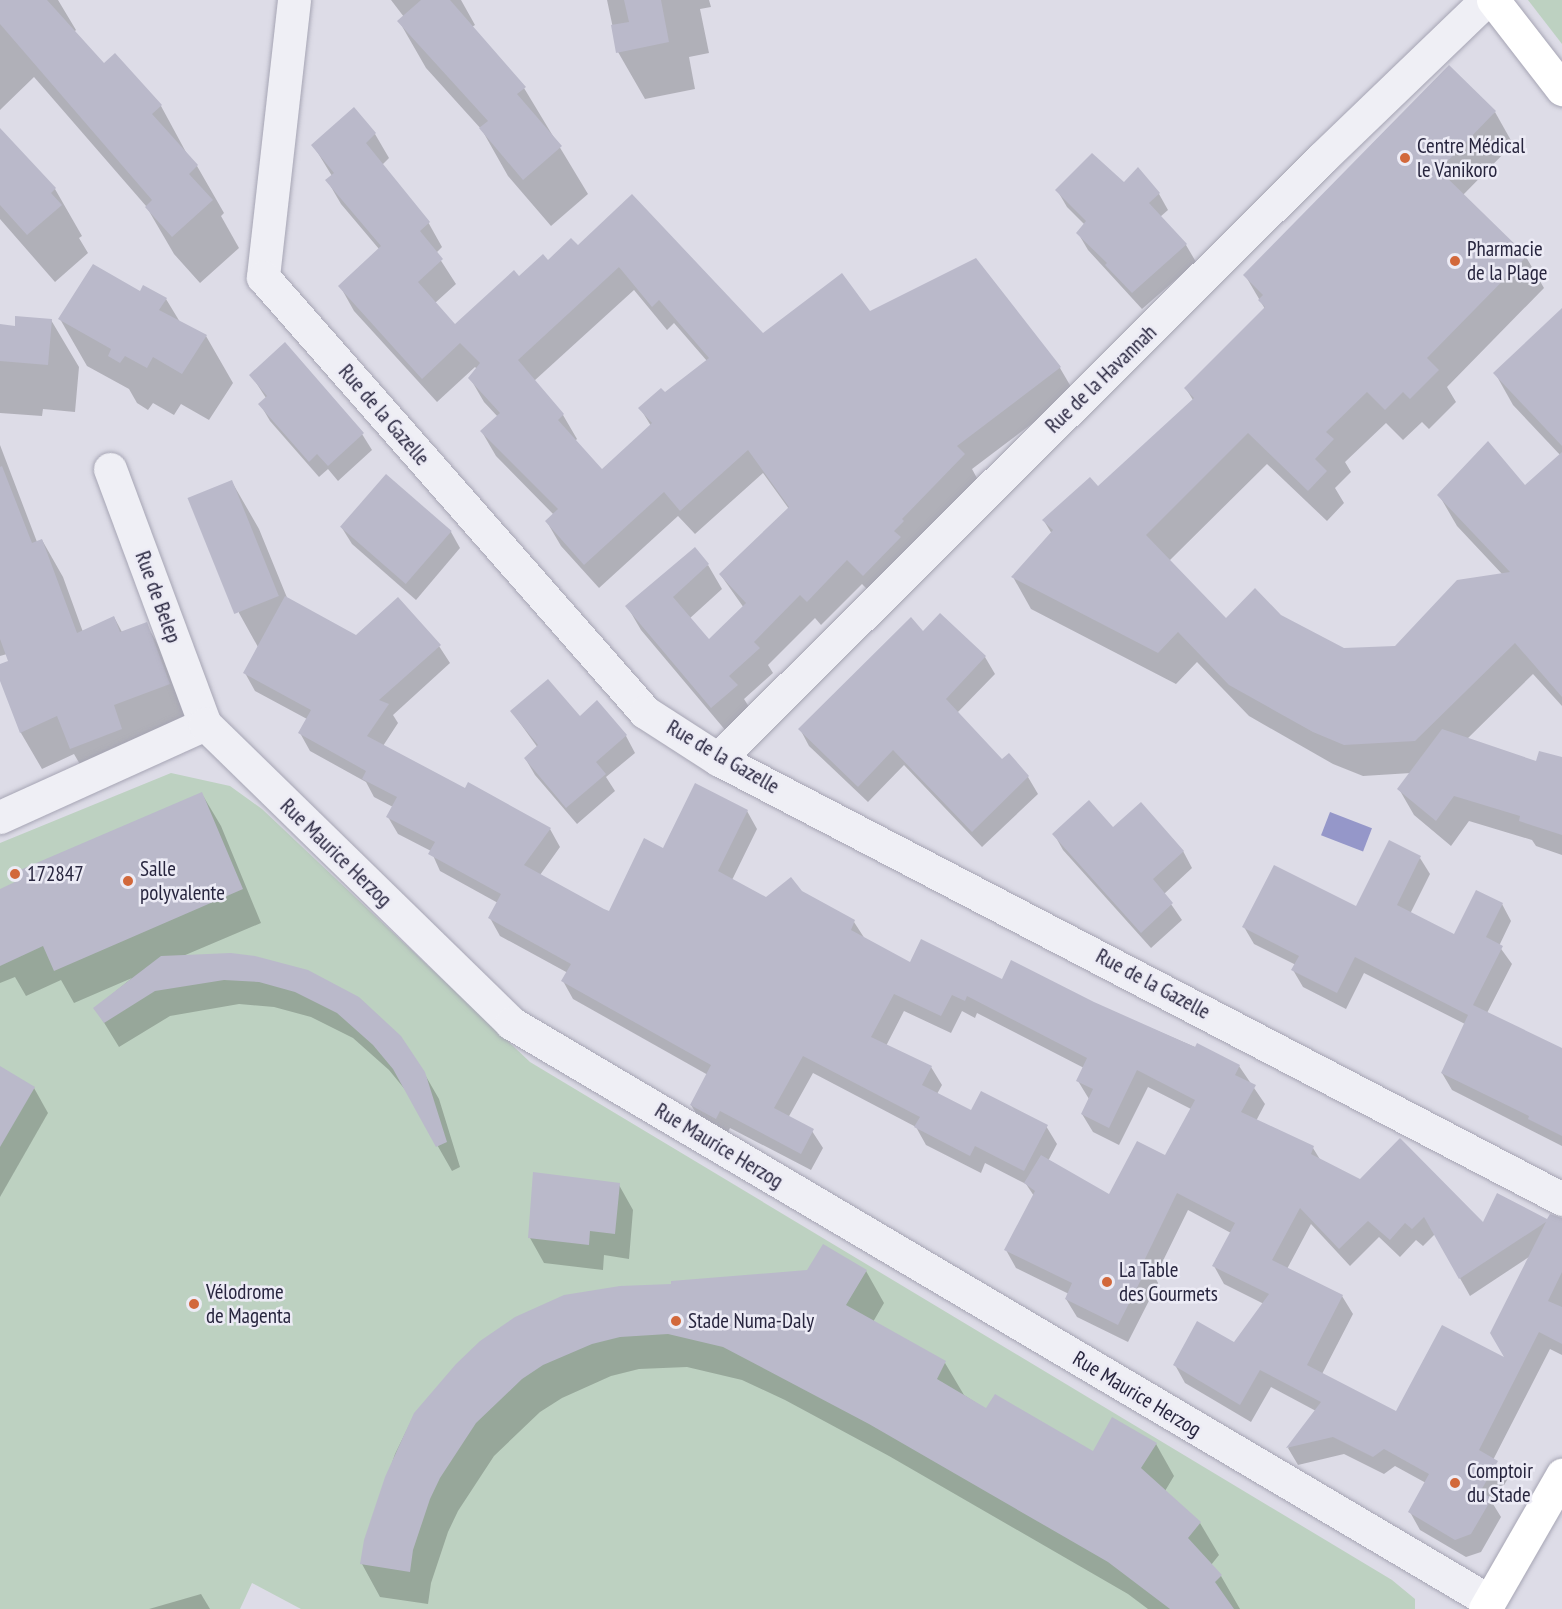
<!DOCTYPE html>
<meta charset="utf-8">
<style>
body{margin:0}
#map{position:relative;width:1562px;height:1609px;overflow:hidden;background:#dddce7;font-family:"PT Sans Narrow",sans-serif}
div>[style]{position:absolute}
.green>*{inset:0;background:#bdd1c1}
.water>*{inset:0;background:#9597c9;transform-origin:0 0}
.shadow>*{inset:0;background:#0003}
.building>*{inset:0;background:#bab9ca;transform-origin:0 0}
.roads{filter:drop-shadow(0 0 2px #a6a5b4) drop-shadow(0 0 2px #a6a5b4)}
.minor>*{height:33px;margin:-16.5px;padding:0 16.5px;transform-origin:16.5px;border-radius:16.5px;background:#efeff5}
.major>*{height:33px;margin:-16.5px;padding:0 16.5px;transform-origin:16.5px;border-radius:16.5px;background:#fff}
.dots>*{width:16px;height:16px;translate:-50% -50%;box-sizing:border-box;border:3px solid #ecebf5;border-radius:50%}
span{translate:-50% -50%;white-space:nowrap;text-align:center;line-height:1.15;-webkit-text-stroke:5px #ecebf5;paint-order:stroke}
.poi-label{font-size:21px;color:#27253e}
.left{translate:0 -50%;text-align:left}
.street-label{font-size:21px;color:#27253e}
</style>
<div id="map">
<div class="green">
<i style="clip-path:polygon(1528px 0,1562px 0,1562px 44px)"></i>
<i style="clip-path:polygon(171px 773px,230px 786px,262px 809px,530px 1062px,1392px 1580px,1415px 1599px,1415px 1609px,301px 1609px,252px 1583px,240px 1609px,0 1609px,0 843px)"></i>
</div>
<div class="water">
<i style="left:1330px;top:812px;width:45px;height:25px;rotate:21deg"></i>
</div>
<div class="shadow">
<i style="clip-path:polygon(0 0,58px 0,76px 30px,74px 32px,104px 65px,115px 55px,161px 106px,187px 154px,197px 166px,224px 213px,221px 216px,239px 248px,200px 283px,174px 254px,146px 206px,34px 77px,0 110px)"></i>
<i style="clip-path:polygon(391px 0,461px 0,475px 25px,472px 27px,524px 88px,588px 194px,551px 226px,508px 176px,482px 130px,426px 68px,399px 21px,404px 17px)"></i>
<i style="clip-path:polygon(607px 0,709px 0,711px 7px,700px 9px,709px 53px,689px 57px,695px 89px,645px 99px,618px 52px)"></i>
<i style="clip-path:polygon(1495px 112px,1513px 144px,1463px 195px,1526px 257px,1544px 288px,1447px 387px,1456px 402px,1429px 429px,1422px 422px,1403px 440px,1386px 423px,1345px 462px,1351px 472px,1335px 488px,1344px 503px,1327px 521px,1267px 464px,1169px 561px,1226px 620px,1280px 616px,1343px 649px,1396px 647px,1503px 575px,1457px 526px,1439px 495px,1524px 487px,1562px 470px,1562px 706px,1533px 674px,1467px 739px,1537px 763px,1562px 759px,1562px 855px,1536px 846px,1532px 840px,1469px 821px,1451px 846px,1414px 815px,1399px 789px,1411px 773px,1363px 776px,1333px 764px,1249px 716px,1197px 662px,1176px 684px,1031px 609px,1013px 577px,1052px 534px,1044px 521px,1098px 488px,1193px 400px,1186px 389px,1265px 309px,1245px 275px)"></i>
<i style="clip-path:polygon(0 130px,55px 189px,82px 236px,79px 238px,88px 253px,55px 282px,0 219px)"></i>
<i style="clip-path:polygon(evenodd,375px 134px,389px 158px,382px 165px,428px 222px,442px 247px,436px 253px,456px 284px,435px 303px,455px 326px,519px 278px,577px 247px,763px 335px,870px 313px,976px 260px,1060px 368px,1074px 392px,972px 469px,978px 480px,877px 599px,862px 584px,821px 625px,815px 618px,768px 665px,773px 673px,744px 699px,751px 710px,726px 731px,641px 630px,627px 606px,708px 565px,722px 589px,689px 619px,709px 641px,744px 608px,720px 574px,789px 509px,763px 473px,695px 534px,678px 516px,599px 588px,561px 546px,547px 522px,554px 515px,496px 456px,482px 432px,498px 417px,484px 402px,470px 378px,477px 369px,475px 367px,437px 402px,354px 311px,340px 286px,379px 249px,341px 204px,327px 180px,332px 176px,313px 145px,375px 134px,634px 290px,667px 330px,674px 323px,707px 361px,665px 394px,640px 408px,651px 426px,602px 471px,575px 441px,577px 439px,563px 415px,534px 381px,634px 290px)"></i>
<i style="clip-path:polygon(1124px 184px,1159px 194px,1168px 210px,1160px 217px,1186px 245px,1196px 262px,1142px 309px,1088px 250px,1078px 233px,1085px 225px,1067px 207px,1057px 190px)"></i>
<i style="clip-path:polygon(144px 287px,166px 299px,180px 322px,206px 336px,233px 383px,209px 420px,181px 404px,174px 415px,153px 403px,148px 410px,137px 403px,129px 389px,87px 366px,60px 319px,141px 293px)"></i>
<i style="clip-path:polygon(1562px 310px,1562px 457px,1513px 405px,1495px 373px)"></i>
<i style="clip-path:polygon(51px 320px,79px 367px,75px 412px,43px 409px,42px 416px,0 413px,0 326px,16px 327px)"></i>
<i style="clip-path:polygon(251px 375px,362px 434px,372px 450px,338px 481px,328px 469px,319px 477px,270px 421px,260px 404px,266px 398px)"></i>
<i style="clip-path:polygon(0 445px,37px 542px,42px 540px,63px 577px,83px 632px,114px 617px,122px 632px,146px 624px,167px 660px,190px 721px,92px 785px,74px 754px,42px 769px,21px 733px,0 677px,0 666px,10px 662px,7px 654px,0 656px)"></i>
<i style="clip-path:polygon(evenodd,232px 482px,259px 529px,288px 600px,356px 637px,439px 646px,450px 663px,393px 715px,398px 723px,383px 746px,465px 790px,550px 829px,560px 847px,540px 875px,609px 913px,664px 850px,747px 811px,757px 829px,732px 880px,766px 898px,801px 892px,854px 922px,865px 939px,911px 964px,1002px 981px,1093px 1003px,1239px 1066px,1265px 1104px,1256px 1121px,1313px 1148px,1321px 1161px,1360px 1181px,1483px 1225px,1498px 1195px,1562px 1228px,1562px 1355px,1550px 1349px,1493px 1460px,1507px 1480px,1493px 1504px,1501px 1517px,1481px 1552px,1466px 1557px,1420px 1530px,1410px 1512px,1426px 1483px,1395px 1466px,1384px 1474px,1344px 1454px,1298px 1465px,1288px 1448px,1316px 1411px,1271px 1387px,1251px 1422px,1185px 1383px,1175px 1365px,1234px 1344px,1264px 1304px,1224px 1284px,1214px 1266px,1231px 1233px,1188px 1210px,1155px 1277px,1158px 1283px,1128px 1342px,1077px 1317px,1066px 1299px,1069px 1294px,1016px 1268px,1006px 1250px,1034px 1196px,1026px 1184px,985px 1163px,981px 1173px,926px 1145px,916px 1127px,813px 1073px,788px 1118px,812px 1131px,823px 1148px,811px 1170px,730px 1128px,726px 1136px,702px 1123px,691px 1105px,708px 1075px,573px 999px,563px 981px,568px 973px,500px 936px,490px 918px,498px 903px,440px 871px,431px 851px,398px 834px,388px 817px,393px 807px,374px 797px,366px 782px,310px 751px,300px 733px,307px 719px,255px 691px,245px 673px,258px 647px,239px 613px,232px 482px,904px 1011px,951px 1033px,962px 1011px,975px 1018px,977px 1013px,1084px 1068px,1078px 1081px,1089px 1099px,1082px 1114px,1093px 1132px,1119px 1145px,1148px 1087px,1191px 1109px,1166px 1157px,1110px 1196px,1048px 1161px,1057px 1144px,1046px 1126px,971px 1112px,937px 1094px,942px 1085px,931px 1067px,886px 1046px,904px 1011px,232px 482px,1311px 1224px,1350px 1266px,1379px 1237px,1400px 1257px,1416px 1240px,1423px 1246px,1435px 1234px,1470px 1296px,1535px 1253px,1508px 1361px,1397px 1413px,1322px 1374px,1353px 1314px,1342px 1296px,1287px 1269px,1311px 1224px)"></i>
<i style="clip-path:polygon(342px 528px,451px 532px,460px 548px,416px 600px,352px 544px)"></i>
<i style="clip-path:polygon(940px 615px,985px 657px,995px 674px,957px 713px,1002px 761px,1009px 755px,1028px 777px,1038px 794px,982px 847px,904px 765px,868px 802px,809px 746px,800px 729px,923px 633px)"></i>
<i style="clip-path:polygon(512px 712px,580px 718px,626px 736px,635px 753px,606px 777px,615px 791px,577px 824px,535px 775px,525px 758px,538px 748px)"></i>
<i style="clip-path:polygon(202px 794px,221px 826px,261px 923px,183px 956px,307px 972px,424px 1073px,439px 1099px,460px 1167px,452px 1171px,407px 1092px,389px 1070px,353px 1038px,311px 1017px,274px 1007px,239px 1004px,170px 1016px,119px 1047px,95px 1008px,132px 978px,74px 1003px,61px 980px,26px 996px,15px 977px,0 983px,0 890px)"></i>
<i style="clip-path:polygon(1113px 830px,1183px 851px,1192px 868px,1164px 894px,1182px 920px,1151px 948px,1063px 850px,1054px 834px)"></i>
<i style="clip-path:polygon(1420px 858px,1430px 874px,1410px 914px,1455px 936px,1502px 904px,1511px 921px,1499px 946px,1512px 964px,1487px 1013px,1562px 1050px,1562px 1146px,1452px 1090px,1442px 1073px,1465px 1024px,1364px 973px,1346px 1009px,1303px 987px,1293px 970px,1296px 965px,1254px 944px,1244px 927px,1356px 908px)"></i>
<i style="clip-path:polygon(0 1068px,34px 1088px,48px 1113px,0 1197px)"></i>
<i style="clip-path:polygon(619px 1185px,633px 1210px,629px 1259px,604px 1255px,603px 1270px,544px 1263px,530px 1238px)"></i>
<i style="clip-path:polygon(866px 1271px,884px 1303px,873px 1322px,945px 1363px,964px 1395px,987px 1410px,1093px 1453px,1156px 1444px,1174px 1476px,1165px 1491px,1200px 1523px,1219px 1555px,1211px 1565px,1221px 1576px,1240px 1609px,1148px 1609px,1128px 1594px,889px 1456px,785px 1400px,742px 1380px,687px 1367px,639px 1369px,611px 1376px,562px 1398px,540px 1412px,494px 1456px,458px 1511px,448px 1532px,431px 1583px,428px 1604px,380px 1597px,362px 1564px,366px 1540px,395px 1454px,415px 1413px,672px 1286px)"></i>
<i style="clip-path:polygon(201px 1594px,210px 1609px,149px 1609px)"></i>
</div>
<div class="building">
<i style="clip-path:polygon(0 0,47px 0,104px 63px,115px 53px,162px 105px,152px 114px,198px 165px,189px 174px,213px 200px,172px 237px,145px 207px,152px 200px,0 24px)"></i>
<i style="clip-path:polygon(421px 0,450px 0,526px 87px,517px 94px,562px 146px,523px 180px,479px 128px,488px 121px,397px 21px)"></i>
<i style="clip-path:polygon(624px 0,661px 0,669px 42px,616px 53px,611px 25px,629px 22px)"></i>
<i style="clip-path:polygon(1449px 65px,1496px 111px,1439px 170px,1527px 256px,1427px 358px,1439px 370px,1410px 399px,1403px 392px,1385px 410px,1367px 392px,1326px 432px,1334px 439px,1315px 459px,1327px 471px,1308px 491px,1248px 433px,1146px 535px,1226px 618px,1255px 588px,1281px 615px,1344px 648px,1395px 646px,1457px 580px,1510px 572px,1437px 495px,1488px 441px,1525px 485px,1562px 452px,1562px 697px,1515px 643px,1415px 741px,1344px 745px,1313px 732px,1229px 685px,1178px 632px,1158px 653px,1011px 577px,1053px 530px,1042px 520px,1090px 477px,1098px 486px,1194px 398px,1184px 388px,1265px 307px,1258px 300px,1263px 295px,1243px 275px)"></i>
<i style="clip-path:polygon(evenodd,354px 107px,376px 133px,366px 143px,430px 222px,420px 231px,443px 259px,418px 282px,455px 324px,514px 270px,519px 276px,543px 254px,548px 260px,571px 238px,578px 245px,632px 194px,763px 333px,842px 273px,870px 311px,976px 258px,1061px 367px,957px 446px,965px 454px,902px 519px,904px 521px,894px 531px,901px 537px,863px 576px,847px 560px,807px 602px,800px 595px,754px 642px,760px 648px,729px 676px,738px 685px,711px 708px,625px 606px,695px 547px,709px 564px,673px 597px,709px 639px,746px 603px,719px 574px,789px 507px,748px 450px,680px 511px,664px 492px,584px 565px,545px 521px,558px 509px,480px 431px,500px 413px,468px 378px,480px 363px,460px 343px,422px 379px,338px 286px,381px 246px,325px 180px,334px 173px,311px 145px,354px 107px,619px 267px,652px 307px,659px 300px,709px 358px,665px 392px,661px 388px,638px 408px,652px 423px,602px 469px,558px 420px,564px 414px,518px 360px,619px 267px)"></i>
<i style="clip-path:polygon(0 128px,56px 188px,51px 193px,62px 205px,27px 235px,0 205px)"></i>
<i style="clip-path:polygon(1092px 153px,1124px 182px,1138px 167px,1160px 193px,1149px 203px,1187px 244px,1132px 293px,1105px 265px,1107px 263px,1076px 233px,1086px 221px,1055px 190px)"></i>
<i style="clip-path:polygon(93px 264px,140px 291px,143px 285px,167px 298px,159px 310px,207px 335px,182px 374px,153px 357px,147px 368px,125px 356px,120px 363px,108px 356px,111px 349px,58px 319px)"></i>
<i style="clip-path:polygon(1562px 308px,1562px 446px,1493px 373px)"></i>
<i style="clip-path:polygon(15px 316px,52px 319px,48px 365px,0 361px,0 324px,15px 326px)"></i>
<i style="clip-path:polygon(285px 342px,364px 433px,328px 466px,317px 454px,309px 462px,258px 404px,267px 396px,249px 375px)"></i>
<i style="clip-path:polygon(2px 466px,32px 543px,42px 539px,77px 633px,114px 616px,120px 632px,147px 622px,170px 684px,114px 705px,122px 729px,70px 749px,57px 716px,20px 733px,0 681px,0 664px,8px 661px,0 639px,0 467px)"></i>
<i style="left:386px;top:474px;width:87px;height:70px;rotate:41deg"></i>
<i style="left:232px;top:480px;width:125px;height:48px;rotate:68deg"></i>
<i style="clip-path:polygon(evenodd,285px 596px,356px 635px,398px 597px,441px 645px,379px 700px,389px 704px,367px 736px,465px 788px,468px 782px,551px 828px,524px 865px,604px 909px,609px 911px,644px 838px,663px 848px,695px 783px,748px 810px,718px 871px,766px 897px,791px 877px,802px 891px,855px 920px,851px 930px,910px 962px,921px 939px,1002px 979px,1011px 960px,1094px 1002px,1195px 1047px,1197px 1043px,1240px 1065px,1235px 1075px,1256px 1085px,1241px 1112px,1314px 1146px,1311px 1154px,1360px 1179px,1400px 1138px,1483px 1222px,1497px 1193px,1547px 1219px,1550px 1214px,1562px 1218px,1562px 1272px,1548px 1301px,1562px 1307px,1562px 1344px,1539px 1332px,1479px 1450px,1498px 1461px,1480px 1492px,1492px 1498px,1471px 1534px,1455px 1540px,1408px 1512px,1429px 1474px,1384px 1449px,1373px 1457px,1333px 1437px,1286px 1448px,1321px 1402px,1260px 1370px,1240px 1405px,1173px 1365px,1197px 1321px,1234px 1342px,1269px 1294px,1212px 1266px,1235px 1223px,1177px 1193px,1144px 1261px,1149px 1264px,1118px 1325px,1065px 1299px,1072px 1283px,1004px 1250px,1035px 1191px,1024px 1183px,1041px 1155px,1109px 1194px,1137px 1141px,1165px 1155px,1195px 1100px,1137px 1070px,1109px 1128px,1081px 1114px,1093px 1089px,1076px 1081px,1087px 1058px,967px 996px,965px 1001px,952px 995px,941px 1016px,894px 994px,871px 1037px,932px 1066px,922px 1085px,971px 1110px,981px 1091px,1048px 1125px,1024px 1171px,975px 1146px,970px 1156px,914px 1127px,920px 1117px,803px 1056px,774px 1108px,814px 1129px,801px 1154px,720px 1111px,716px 1119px,690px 1105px,711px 1065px,561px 981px,571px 964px,488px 918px,501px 894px,428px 854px,435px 842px,386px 817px,397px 797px,362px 779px,366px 771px,298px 733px,311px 710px,243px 673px,285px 596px,1300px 1208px,1339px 1249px,1368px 1221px,1390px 1240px,1405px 1223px,1412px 1229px,1424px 1217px,1459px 1279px,1546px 1222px,1490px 1333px,1504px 1357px,1442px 1325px,1396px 1411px,1307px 1365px,1343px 1295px,1272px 1260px,1300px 1208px)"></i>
<i style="clip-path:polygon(940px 613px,986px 656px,946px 699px,1002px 759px,1009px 753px,1029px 776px,972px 832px,893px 750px,858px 787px,798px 729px,911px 617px,923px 631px)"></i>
<i style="clip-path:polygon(548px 679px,580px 716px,597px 700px,627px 735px,596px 762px,606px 774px,566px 808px,524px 758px,538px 745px,510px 711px)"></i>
<i style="clip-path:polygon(1442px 729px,1536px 761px,1539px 751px,1562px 757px,1562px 835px,1519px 821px,1520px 816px,1454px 796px,1436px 821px,1397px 789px)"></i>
<i style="clip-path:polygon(202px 792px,243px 889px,54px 971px,43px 946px,0 966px,0 889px,17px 881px,13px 873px)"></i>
<i style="clip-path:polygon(1089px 800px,1113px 827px,1141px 802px,1184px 851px,1153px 879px,1173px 903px,1141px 933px,1052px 834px)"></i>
<i style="clip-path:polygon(1389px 840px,1421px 856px,1397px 905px,1454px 934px,1476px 890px,1503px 903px,1486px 937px,1503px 946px,1473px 1005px,1562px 1048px,1562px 1136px,1528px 1119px,1529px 1116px,1441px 1073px,1468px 1015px,1355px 957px,1337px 993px,1291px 970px,1299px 956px,1242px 927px,1274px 865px,1356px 906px)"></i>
<i style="clip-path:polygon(231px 953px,255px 956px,308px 970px,359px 997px,401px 1036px,425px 1072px,447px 1142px,436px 1147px,393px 1069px,373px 1045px,337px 1013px,295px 992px,259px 982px,224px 980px,155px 991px,104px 1023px,93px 1008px,161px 956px)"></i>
<i style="clip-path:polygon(0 1066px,35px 1087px,0 1147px)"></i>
<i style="clip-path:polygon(533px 1172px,620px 1183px,615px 1234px,590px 1231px,589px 1245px,528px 1238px)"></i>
<i style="clip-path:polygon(823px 1244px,867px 1270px,846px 1305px,946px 1361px,937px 1379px,986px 1408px,995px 1394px,1093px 1451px,1112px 1417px,1157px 1443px,1141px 1468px,1201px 1522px,1188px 1538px,1222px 1575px,1215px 1582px,1234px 1609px,1170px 1609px,1108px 1562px,869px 1424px,723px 1347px,668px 1334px,620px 1337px,592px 1344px,543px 1365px,522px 1379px,476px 1423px,440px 1478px,430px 1499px,413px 1550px,410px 1572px,360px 1564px,364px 1540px,385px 1477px,414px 1413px,456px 1364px,480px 1341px,515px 1317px,564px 1295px,620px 1286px,671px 1284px,671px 1281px,807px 1270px)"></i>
</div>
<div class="roads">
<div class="minor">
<i style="left:294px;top:0;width:279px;rotate:96.4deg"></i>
<i style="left:263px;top:277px;width:579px;rotate:48.71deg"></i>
<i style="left:645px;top:712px;width:87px;rotate:32.8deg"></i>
<i style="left:718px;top:759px;width:952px;rotate:27.53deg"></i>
<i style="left:110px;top:469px;width:272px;rotate:69.6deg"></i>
<i style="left:718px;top:759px;width:852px;rotate:-44.86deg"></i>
<i style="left:1322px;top:158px;width:228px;rotate:-43.9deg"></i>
<i style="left:0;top:817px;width:225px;rotate:-24.4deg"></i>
<i style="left:205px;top:724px;width:428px;rotate:44.3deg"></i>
<i style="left:511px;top:1023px;width:1136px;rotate:30.58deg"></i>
</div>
<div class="major">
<i style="left:1493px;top:0;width:113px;rotate:52.2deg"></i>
<i style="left:1485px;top:1609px;width:155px;rotate:-60.1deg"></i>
</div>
</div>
<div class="dots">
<i style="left:1405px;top:158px;background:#d2683b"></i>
<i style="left:1455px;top:261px;background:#d2683b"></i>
<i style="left:15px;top:874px;background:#d2683b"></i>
<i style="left:128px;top:881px;background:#d2683b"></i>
<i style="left:1107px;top:1282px;background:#d2683b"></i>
<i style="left:194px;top:1304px;background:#d2683b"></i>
<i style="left:676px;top:1321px;background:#d2683b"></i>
<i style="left:1455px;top:1483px;background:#d2683b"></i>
</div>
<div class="poi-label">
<span class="left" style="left:1417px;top:158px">Centre Médical<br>le Vanikoro</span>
<span class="left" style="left:1467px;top:261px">Pharmacie<br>de la Plage</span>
<span class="left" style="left:140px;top:881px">Salle<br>polyvalente</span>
<span class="left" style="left:27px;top:874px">172847</span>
<span class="left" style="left:1119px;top:1282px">La Table<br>des Gourmets</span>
<span class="left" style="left:206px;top:1304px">Vélodrome<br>de Magenta</span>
<span class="left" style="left:688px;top:1321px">Stade Numa-Daly</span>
<span class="left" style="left:1467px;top:1483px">Comptoir<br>du Stade</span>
</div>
<div class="street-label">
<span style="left:1101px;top:379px;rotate:-44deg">Rue de la Havannah</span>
<span style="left:384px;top:415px;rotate:49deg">Rue de la Gazelle</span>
<span style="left:158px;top:597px;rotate:70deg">Rue de Belep</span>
<span style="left:723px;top:757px;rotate:30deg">Rue de la Gazelle</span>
<span style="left:336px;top:853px;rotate:44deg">Rue Maurice Herzog</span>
<span style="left:1153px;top:984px;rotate:28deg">Rue de la Gazelle</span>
<span style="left:719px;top:1146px;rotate:31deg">Rue Maurice Herzog</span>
<span style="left:1137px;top:1394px;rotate:31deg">Rue Maurice Herzog</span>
</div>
</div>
